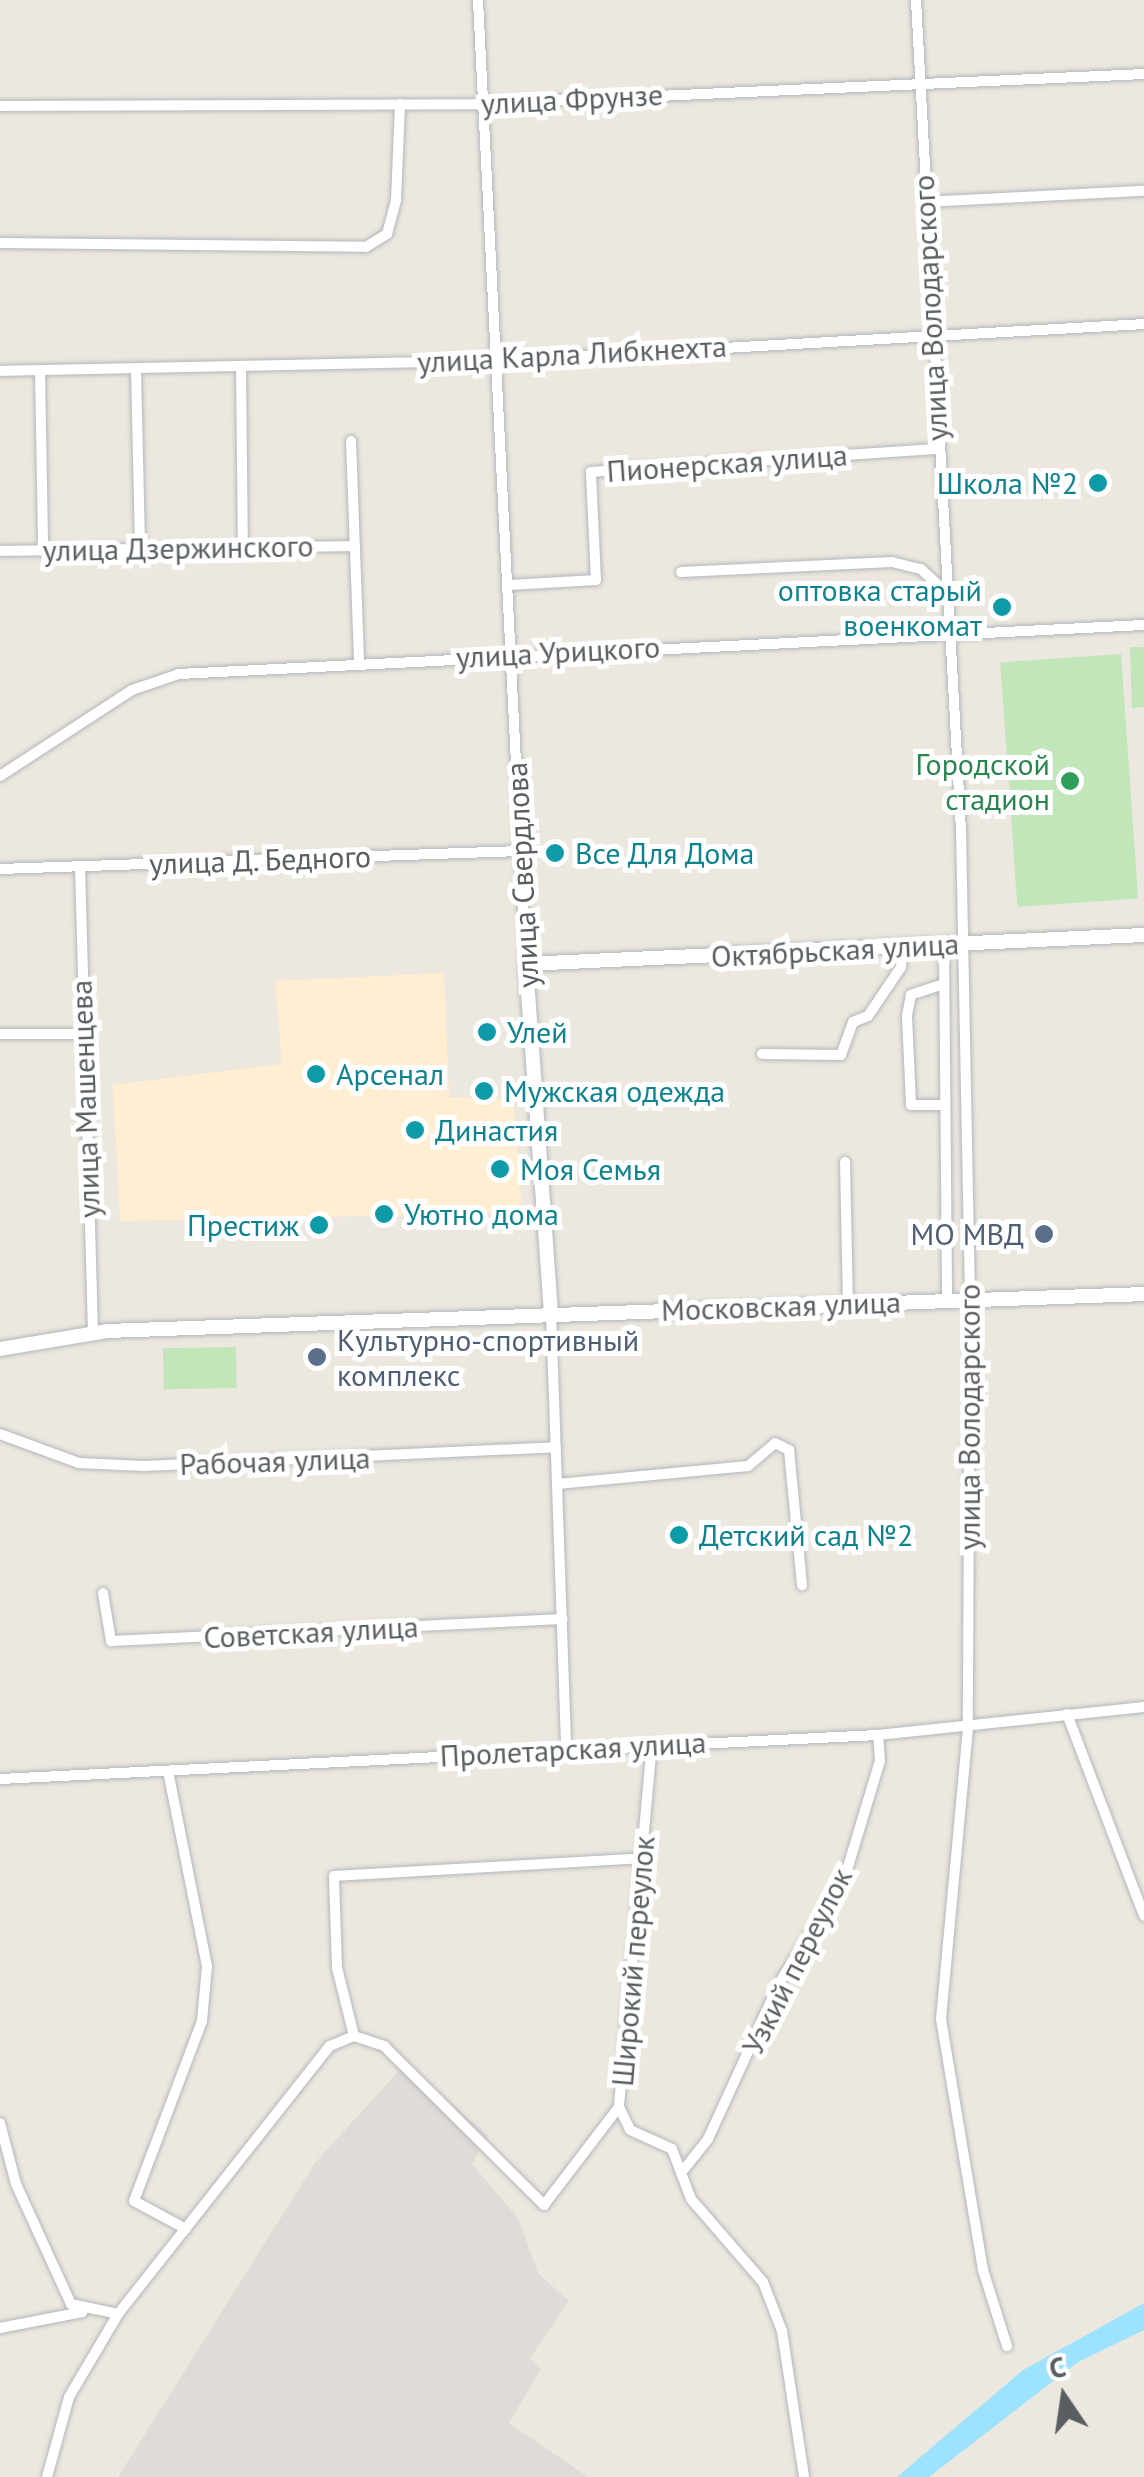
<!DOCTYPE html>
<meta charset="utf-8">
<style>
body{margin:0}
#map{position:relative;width:1144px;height:2477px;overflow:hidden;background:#ece8df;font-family:"PT Sans",sans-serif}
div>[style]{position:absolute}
.commercial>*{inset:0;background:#ffeed2}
.industrial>*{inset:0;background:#e0dbd7}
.green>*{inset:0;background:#c0e6ba;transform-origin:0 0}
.water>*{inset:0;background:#9de2ff}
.roads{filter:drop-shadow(0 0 2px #b2b7bb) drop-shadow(0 0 2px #b2b7bb)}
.street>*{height:10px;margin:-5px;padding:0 5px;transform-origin:5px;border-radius:5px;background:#fff}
.secondary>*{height:14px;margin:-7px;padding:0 7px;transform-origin:7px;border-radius:7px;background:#fff}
.dots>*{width:28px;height:28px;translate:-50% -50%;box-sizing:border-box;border:5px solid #fff;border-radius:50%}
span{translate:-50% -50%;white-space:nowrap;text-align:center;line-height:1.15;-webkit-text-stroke:10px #fff;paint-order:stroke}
.street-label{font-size:30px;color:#585e61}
.culture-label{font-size:30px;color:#0d838f}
.right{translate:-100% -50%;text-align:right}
.left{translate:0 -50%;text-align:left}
.leisure-label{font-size:30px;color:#27864d}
.service-label{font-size:30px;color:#4e5e75}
.north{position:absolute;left:1014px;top:2347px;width:100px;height:100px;-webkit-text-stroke:8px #fff;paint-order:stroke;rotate:347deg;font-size:28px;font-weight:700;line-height:40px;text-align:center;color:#585e61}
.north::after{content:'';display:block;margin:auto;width:35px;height:45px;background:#585e61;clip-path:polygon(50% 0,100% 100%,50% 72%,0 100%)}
</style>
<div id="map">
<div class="commercial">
<i style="clip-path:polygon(444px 973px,449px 1097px,513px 1099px,522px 1213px,120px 1221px,113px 1085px,282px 1064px,275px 981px)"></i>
</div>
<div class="industrial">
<i style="clip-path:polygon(404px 2065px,488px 2135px,472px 2164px,518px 2218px,538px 2273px,569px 2301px,530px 2358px,541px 2369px,509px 2423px,588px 2477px,118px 2477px,315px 2163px)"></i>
</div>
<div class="green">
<i style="clip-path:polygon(1130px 647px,1144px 647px,1144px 707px,1132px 708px)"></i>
<i style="left:1121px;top:654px;width:245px;height:121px;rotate:86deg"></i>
<i style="left:236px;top:1347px;width:41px;height:73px;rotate:89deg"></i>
</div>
<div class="water">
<i style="clip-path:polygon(1144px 2303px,1144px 2330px,1078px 2362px,929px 2477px,897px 2477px,1023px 2370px)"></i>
</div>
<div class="roads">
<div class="street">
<i style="left:478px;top:0;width:965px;rotate:87.15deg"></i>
<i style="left:916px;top:0;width:831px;rotate:86.9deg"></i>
<i style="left:961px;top:830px;width:469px;rotate:88.9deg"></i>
<i style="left:970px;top:1299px;width:429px;rotate:90.3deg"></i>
<i style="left:968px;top:1728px;width:292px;rotate:95.3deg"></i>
<i style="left:941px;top:2019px;width:254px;rotate:80.5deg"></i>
<i style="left:983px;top:2270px;width:80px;rotate:72.5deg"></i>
<i style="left:0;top:106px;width:481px;rotate:-0.2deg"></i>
<i style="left:481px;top:104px;width:664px;rotate:-2.59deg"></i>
<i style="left:924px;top:202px;width:220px;rotate:-2.9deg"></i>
<i style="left:0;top:243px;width:366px;rotate:0.6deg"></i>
<i style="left:366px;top:247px;width:25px;rotate:-32deg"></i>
<i style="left:387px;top:234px;width:35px;rotate:-75deg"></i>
<i style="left:396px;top:200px;width:96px;rotate:-87.6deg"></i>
<i style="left:241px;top:367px;width:180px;rotate:89.4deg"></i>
<i style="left:136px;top:369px;width:180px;rotate:88.7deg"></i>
<i style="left:40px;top:370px;width:180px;rotate:89deg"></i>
<i style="left:0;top:371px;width:497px;rotate:-1.2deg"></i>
<i style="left:497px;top:361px;width:648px;rotate:-3.27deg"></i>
<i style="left:351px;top:441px;width:220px;rotate:87.9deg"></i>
<i style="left:0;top:551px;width:355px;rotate:-0.8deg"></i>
<i style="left:681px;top:572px;width:211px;rotate:-2.7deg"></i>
<i style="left:892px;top:562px;width:30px;rotate:14deg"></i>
<i style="left:921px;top:569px;width:35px;rotate:43deg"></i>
<i style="left:509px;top:585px;width:87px;rotate:-3.3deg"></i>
<i style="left:596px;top:580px;width:108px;rotate:-92.7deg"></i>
<i style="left:591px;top:472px;width:348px;rotate:-3.8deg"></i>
<i style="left:0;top:776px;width:158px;rotate:-33.1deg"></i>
<i style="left:132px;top:690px;width:50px;rotate:-18.8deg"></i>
<i style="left:179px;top:674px;width:966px;rotate:-2.91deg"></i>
<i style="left:80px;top:866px;width:466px;rotate:88.4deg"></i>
<i style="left:0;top:869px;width:520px;rotate:-1.98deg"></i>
<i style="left:944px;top:945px;width:355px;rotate:89.5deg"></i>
<i style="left:944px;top:984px;width:35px;rotate:162deg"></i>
<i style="left:911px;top:995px;width:21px;rotate:101deg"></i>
<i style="left:907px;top:1016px;width:89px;rotate:87.4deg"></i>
<i style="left:911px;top:1105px;width:34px"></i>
<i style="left:0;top:1034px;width:83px"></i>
<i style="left:762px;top:1054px;width:79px;rotate:0.7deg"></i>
<i style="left:841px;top:1055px;width:35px;rotate:-70deg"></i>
<i style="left:853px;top:1022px;width:16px;rotate:-22deg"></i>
<i style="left:868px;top:1016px;width:59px;rotate:-56deg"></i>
<i style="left:901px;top:967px;width:20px;rotate:-84deg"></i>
<i style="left:845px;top:1162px;width:141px;rotate:88.8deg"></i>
<i style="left:551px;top:1313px;width:438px;rotate:88deg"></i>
<i style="left:0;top:1434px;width:84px;rotate:20.2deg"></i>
<i style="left:79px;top:1463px;width:65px;rotate:2.6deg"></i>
<i style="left:144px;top:1466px;width:412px;rotate:-2.6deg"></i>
<i style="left:557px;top:1484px;width:192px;rotate:-5.4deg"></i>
<i style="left:748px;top:1466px;width:35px;rotate:-40deg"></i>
<i style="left:775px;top:1443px;width:16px;rotate:27deg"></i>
<i style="left:789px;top:1450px;width:136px;rotate:84.5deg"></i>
<i style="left:103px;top:1593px;width:49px;rotate:80.5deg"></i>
<i style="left:111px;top:1641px;width:452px;rotate:-2.8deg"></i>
<i style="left:1067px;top:1714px;width:216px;rotate:69.1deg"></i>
<i style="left:652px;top:1743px;width:365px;rotate:95.2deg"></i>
<i style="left:619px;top:2107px;width:25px;rotate:64deg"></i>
<i style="left:630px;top:2130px;width:46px;rotate:24.3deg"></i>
<i style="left:672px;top:2149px;width:53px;rotate:69.2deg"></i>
<i style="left:691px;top:2199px;width:110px;rotate:49.1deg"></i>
<i style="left:763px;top:2282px;width:53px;rotate:68.8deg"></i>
<i style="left:782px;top:2331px;width:148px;rotate:81.4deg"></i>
<i style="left:168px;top:1771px;width:199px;rotate:78.7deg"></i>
<i style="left:207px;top:1966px;width:55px;rotate:95.2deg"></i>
<i style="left:202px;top:2021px;width:192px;rotate:110.7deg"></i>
<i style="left:134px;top:2201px;width:59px;rotate:28.3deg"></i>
<i style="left:0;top:1779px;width:879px;rotate:-2.87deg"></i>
<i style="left:878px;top:1735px;width:267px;rotate:-6deg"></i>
<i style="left:354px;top:2036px;width:70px;rotate:-104deg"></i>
<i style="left:337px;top:1968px;width:92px;rotate:-91.9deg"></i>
<i style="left:334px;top:1876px;width:310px;rotate:-3.3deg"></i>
<i style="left:0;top:2123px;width:63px;rotate:75.3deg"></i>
<i style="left:16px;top:2184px;width:132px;rotate:65.4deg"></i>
<i style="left:71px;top:2304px;width:48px;rotate:12deg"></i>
<i style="left:681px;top:2173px;width:43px;rotate:-51.5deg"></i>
<i style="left:708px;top:2139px;width:173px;rotate:-65.4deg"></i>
<i style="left:780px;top:1982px;width:120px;rotate:-57.9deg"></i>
<i style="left:844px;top:1880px;width:124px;rotate:-73.2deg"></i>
<i style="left:880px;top:1761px;width:26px;rotate:-94deg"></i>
<i style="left:0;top:2328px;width:84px;rotate:-11deg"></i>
<i style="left:47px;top:2477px;width:83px;rotate:-74.6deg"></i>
<i style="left:69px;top:2397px;width:96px;rotate:-59.4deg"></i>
<i style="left:118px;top:2314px;width:342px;rotate:-51.7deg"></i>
<i style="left:330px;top:2046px;width:26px;rotate:-23deg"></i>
<i style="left:354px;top:2036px;width:32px;rotate:18deg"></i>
<i style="left:384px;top:2046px;width:226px;rotate:44.8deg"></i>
<i style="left:544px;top:2205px;width:123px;rotate:-52.6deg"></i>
</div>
<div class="secondary">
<i style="left:551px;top:1313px;width:350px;rotate:-94.1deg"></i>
<i style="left:526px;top:964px;width:619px;rotate:-2.69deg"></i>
<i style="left:0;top:1349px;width:109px;rotate:-9.5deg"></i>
<i style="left:107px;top:1331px;width:1038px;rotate:-2.04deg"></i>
</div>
</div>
<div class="dots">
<i style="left:1098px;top:483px;background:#0f9aa8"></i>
<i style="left:1002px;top:607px;background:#0f9aa8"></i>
<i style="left:1070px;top:781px;background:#2e9e5b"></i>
<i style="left:555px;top:853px;background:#0f9aa8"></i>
<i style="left:487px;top:1032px;background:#0f9aa8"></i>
<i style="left:316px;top:1074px;background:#0f9aa8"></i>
<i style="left:484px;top:1091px;background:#0f9aa8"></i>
<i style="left:415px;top:1130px;background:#0f9aa8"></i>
<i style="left:500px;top:1169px;background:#0f9aa8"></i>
<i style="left:384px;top:1214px;background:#0f9aa8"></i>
<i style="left:319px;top:1225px;background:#0f9aa8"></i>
<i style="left:1044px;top:1234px;background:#5c6f8a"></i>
<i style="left:317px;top:1357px;background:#5c6f8a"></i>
<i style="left:679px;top:1535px;background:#0f9aa8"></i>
</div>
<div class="street-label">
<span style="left:572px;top:99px;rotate:-3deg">улица Фрунзе</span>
<span style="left:930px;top:308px;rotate:-93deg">улица Володарского</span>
<span style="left:572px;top:354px;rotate:-3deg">улица Карла Либкнехта</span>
<span style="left:727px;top:463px;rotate:-4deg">Пионерская улица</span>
<span style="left:178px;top:548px;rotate:-1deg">улица Дзержинского</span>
<span style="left:558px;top:652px;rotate:-3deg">улица Урицкого</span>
<span style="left:260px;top:860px;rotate:-2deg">улица Д. Бедного</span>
<span style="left:522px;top:875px;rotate:-93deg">улица Свердлова</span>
<span style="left:835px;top:950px;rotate:-3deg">Октябрьская улица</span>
<span style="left:85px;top:1099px;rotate:-92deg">улица Машенцева</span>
<span style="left:781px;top:1306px;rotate:-2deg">Московская улица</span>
<span style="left:969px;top:1417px;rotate:-90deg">улица Володарского</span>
<span style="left:275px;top:1461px;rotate:-2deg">Рабочая улица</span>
<span style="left:311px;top:1632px;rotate:-3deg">Советская улица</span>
<span style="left:573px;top:1749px;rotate:-3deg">Пролетарская улица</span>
<span style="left:633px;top:1961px;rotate:-85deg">Широкий переулок</span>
<span style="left:797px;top:1961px;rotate:-63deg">Узкий переулок</span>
</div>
<div class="culture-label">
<span class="right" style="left:1078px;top:483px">Школа №2</span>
<span class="right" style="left:982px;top:607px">оптовка старый<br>военкомат</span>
<span class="left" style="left:575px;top:853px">Все Для Дома</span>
<span class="left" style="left:507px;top:1032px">Улей</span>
<span class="left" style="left:336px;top:1074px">Арсенал</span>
<span class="left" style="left:504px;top:1091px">Мужская одежда</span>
<span class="left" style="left:435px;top:1130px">Династия</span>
<span class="left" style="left:520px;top:1169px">Моя Семья</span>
<span class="left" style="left:404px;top:1214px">Уютно дома</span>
<span class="right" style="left:299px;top:1225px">Престиж</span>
<span class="left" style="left:699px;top:1535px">Детский сад №2</span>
</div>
<div class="leisure-label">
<span class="right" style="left:1050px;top:781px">Городской<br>стадион</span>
</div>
<div class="service-label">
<span class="right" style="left:1024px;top:1234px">МО МВД</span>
<span class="left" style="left:337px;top:1357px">Культурно-спортивный<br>комплекс</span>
</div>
<div class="north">С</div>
</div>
